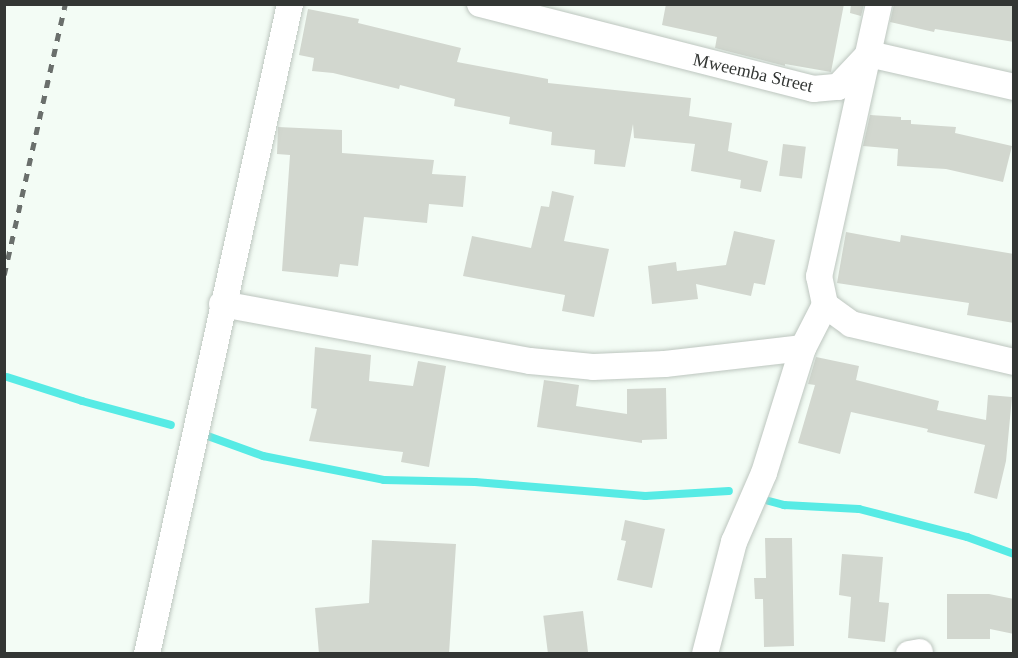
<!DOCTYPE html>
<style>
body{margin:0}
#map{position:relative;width:1018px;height:658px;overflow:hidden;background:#f3fcf5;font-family:"Times New Roman",serif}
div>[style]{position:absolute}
.stream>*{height:8px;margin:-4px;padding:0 4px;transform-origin:4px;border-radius:4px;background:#57ebe5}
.building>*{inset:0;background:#d2d7cf;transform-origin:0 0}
.roads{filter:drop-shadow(0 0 2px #bdc6bf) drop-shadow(0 0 2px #bdc6bf)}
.minor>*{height:26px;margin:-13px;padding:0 13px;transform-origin:13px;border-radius:13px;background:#fff}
.rail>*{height:4.5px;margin-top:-2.25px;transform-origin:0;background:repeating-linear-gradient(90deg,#6a6f6c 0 8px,transparent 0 16px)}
span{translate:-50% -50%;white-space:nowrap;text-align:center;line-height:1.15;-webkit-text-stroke:6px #fff;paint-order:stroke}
.street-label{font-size:18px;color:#333634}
.frame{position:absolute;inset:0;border:6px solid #333634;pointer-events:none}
</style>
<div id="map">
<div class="stream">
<i style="left:7px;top:377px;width:79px;rotate:17.7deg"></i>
<i style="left:82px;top:401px;width:92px;rotate:15.1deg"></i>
<i style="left:205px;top:435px;width:62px;rotate:19.9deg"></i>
<i style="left:263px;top:456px;width:123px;rotate:11.2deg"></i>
<i style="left:384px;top:480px;width:91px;rotate:1.3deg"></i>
<i style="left:475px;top:482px;width:171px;rotate:4.7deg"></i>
<i style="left:645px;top:496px;width:84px;rotate:-3.4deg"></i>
<i style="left:769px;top:501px;width:16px;rotate:15deg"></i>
<i style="left:784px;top:505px;width:75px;rotate:3.1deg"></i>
<i style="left:859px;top:509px;width:112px;rotate:14.5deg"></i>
<i style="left:967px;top:537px;width:50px;rotate:19.9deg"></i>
</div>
<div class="building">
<i style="clip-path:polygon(666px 4px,844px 4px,831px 72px,785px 64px,785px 66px,715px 48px,717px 37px,662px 25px)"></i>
<i style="clip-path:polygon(851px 4px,864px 4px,861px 16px,850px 13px)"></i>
<i style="clip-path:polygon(894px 4px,1014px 4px,1014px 42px,935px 29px,934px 32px,890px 22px)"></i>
<i style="clip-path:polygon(308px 9px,359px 19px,358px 23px,461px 48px,457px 62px,548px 79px,548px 83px,691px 98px,689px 116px,732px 123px,728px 151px,768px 161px,761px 192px,740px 188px,741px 180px,691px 171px,695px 144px,634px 138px,633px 124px,625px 167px,594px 164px,595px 150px,551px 145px,552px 132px,509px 124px,510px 117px,454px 106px,455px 99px,400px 85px,399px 89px,333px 73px,312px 71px,314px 58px,299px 55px)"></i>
<i style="clip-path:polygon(870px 115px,901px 117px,901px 120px,911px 120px,911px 124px,956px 127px,955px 133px,1012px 146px,1003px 182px,946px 169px,897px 166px,898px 149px,863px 146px)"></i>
<i style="clip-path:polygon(278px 127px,342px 130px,342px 153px,434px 160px,432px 174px,466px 176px,463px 207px,429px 204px,427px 223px,364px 217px,358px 266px,340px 264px,338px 277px,282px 271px,290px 155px,277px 154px)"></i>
<i style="left:783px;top:144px;width:23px;height:32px;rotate:7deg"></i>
<i style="clip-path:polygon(552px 191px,574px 196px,564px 241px,609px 249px,594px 317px,562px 311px,565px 295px,463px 276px,472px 236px,531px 248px,541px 206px,549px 207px)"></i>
<i style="clip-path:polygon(734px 231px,775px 240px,765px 285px,754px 283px,751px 296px,696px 284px,698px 299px,652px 304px,648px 266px,676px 262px,677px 271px,726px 265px)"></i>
<i style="clip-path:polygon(846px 232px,900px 242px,901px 235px,1014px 254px,1014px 323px,967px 315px,969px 303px,837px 283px)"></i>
<i style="clip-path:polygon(315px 347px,371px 355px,369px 381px,413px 386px,418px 361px,446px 366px,429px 467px,401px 462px,403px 452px,309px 441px,317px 409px,311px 408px)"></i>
<i style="clip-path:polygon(816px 357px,859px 366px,856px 380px,939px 401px,937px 410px,986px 420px,988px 395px,1012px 397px,1006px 461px,997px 499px,974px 493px,985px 445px,927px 432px,928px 429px,851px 412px,840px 454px,798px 443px,815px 385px,808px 384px)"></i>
<i style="clip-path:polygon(544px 380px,579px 385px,576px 406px,627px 414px,627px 389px,666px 388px,667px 439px,642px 440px,642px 443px,537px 427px)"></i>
<i style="clip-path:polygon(625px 520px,665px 529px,652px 588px,617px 580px,626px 541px,621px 540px)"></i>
<i style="clip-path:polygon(765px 538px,792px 538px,794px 646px,764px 647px,763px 599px,755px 599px,754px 578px,766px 578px)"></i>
<i style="clip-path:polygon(372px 540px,456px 544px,449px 654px,319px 654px,315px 608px,369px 603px)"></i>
<i style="clip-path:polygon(842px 554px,883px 557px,879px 602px,889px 603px,885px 642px,848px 638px,851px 597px,839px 595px)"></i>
<i style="clip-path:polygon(947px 594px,989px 594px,1014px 599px,1014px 634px,990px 629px,990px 639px,947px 639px)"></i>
<i style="left:583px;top:611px;width:43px;height:40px;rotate:83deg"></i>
</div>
<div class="roads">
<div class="minor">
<i style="left:480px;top:4px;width:344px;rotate:14.3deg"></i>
<i style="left:813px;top:89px;width:25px;rotate:-5deg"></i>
<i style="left:838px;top:87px;width:45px;rotate:-46.8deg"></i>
<i style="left:869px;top:54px;width:149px;rotate:12.8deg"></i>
<i style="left:879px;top:4px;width:279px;rotate:102.4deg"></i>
<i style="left:819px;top:276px;width:30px;rotate:78deg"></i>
<i style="left:825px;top:305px;width:32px;rotate:36deg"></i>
<i style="left:851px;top:324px;width:167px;rotate:13.1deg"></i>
<i style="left:222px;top:304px;width:313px;rotate:10.5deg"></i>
<i style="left:530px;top:361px;width:63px;rotate:5.4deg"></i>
<i style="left:593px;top:367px;width:72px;rotate:-2.4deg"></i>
<i style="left:665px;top:364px;width:139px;rotate:-6.6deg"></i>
<i style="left:147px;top:654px;width:666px;rotate:-77.59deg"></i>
<i style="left:705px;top:654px;width:116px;rotate:-75.5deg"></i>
<i style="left:734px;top:542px;width:75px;rotate:-66.5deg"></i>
<i style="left:764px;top:473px;width:131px;rotate:-72.7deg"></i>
<i style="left:803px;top:348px;width:48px;rotate:-62.9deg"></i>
<i style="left:909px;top:654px;width:11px;rotate:-10deg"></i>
</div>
</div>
<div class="rail">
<i style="left:4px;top:275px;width:278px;rotate:-77.3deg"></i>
</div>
<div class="street-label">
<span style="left:753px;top:73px;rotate:13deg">Mweemba Street</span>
</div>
<div class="frame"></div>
</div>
